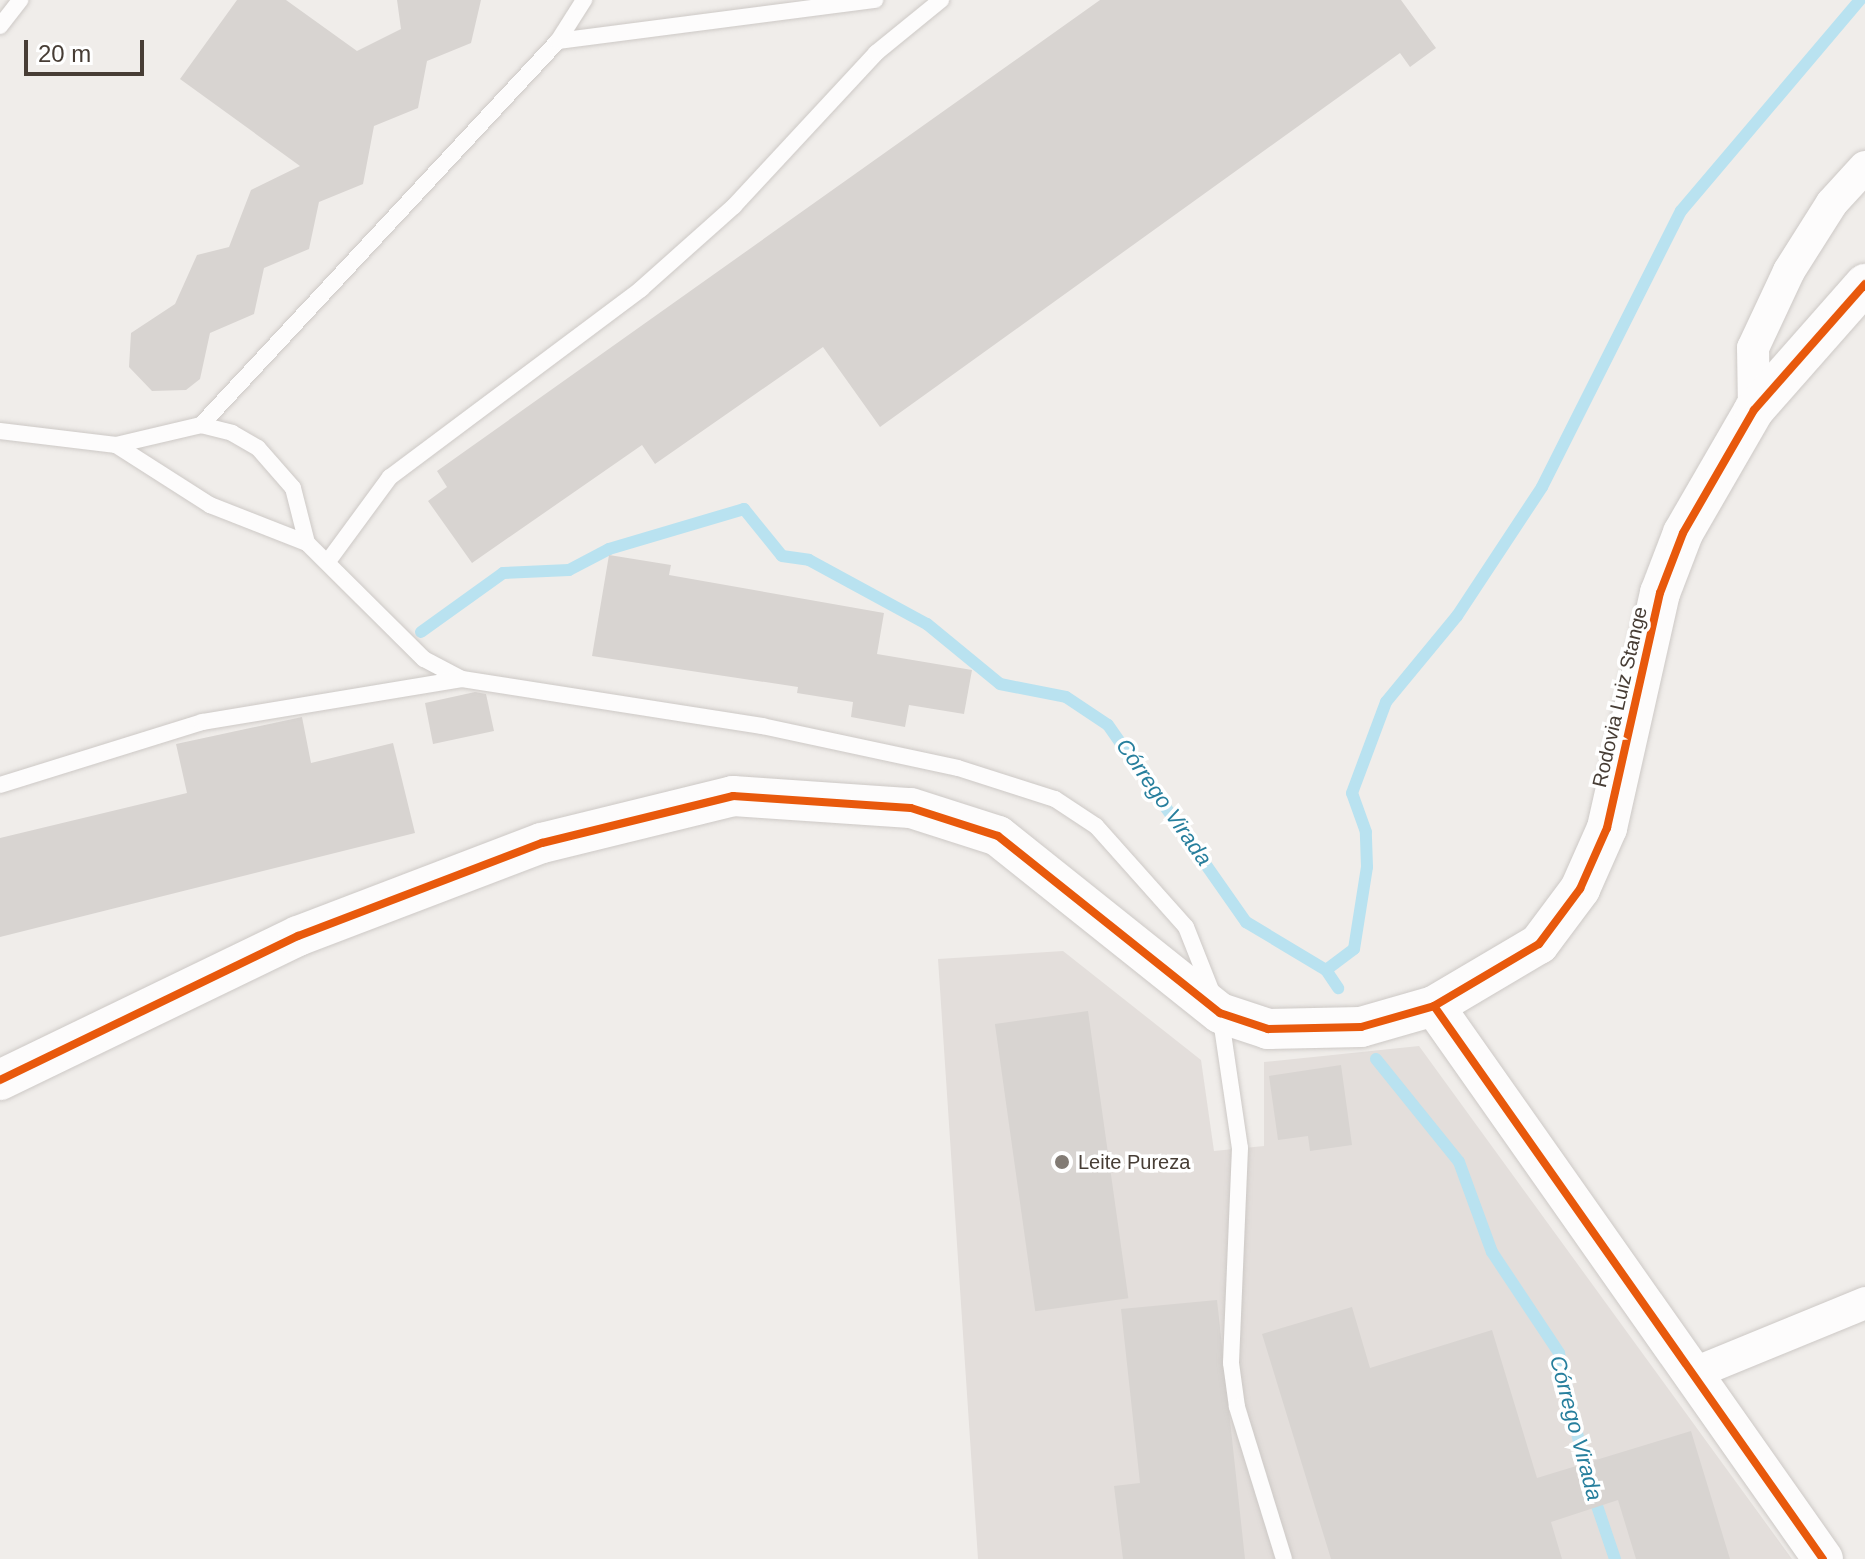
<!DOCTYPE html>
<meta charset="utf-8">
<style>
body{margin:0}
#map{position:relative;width:1865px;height:1559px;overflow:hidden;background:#f0edea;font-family:Arial,sans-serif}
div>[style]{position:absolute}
.industrial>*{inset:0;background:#e3dedb}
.stream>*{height:12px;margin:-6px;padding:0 6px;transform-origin:6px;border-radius:6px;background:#b9e2f0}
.building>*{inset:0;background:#d8d4d1;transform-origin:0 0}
.roads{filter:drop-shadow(0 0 2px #cdc9c6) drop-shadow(0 0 2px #cdc9c6)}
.service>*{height:16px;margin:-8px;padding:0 8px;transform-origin:8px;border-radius:8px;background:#fdfcfc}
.minor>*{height:32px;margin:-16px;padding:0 16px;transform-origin:16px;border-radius:16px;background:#fdfcfc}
.tertiary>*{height:40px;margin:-20px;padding:0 20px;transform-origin:20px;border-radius:20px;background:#fdfcfc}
.cycleway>*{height:8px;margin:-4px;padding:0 4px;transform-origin:4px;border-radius:4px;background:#e8590c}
.dots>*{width:22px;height:22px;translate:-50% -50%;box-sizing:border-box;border:4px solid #fff;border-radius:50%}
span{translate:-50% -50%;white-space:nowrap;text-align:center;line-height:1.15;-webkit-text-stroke:7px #fff;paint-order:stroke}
.street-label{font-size:20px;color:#473d35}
.poi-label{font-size:20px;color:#473d35}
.left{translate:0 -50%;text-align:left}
.water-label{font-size:22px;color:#277f9d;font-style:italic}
.scale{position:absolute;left:24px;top:40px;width:120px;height:36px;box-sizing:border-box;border:4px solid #473d35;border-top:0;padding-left:10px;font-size:24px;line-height:28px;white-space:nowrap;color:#473d35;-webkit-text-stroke:6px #fff;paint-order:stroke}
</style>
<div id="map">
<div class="industrial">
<i style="clip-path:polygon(1063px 951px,1201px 1060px,1214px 1151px,1264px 1146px,1264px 1062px,1419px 1046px,1792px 1559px,978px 1559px,938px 959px)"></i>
</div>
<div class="stream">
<i style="left:421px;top:632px;width:101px;rotate:-35.7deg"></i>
<i style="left:503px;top:573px;width:66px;rotate:-2.6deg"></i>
<i style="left:569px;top:570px;width:45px;rotate:-27.7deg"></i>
<i style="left:609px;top:549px;width:141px;rotate:-16.5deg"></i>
<i style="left:744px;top:509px;width:60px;rotate:51deg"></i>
<i style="left:782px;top:556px;width:27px;rotate:8deg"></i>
<i style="left:809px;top:560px;width:134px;rotate:28.5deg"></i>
<i style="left:927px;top:624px;width:94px;rotate:39.4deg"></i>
<i style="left:1000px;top:684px;width:67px;rotate:11.1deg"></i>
<i style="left:1066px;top:697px;width:50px;rotate:33.7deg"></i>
<i style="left:1108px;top:725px;width:241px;rotate:55deg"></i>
<i style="left:1246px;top:922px;width:93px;rotate:31deg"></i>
<i style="left:1326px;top:970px;width:22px;rotate:56deg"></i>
<i style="left:1326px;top:970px;width:35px;rotate:-37deg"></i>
<i style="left:1354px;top:949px;width:83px;rotate:-81deg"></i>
<i style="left:1367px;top:867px;width:35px;rotate:-92deg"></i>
<i style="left:1366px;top:832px;width:41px;rotate:-109.7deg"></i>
<i style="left:1352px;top:793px;width:97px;rotate:-69.5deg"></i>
<i style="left:1386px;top:702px;width:112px;rotate:-50.5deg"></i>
<i style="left:1457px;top:616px;width:154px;rotate:-56.6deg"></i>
<i style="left:1542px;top:487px;width:309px;rotate:-63.3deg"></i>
<i style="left:1681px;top:211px;width:277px;rotate:-49.7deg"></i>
<i style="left:1376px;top:1059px;width:132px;rotate:51.1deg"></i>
<i style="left:1459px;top:1162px;width:96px;rotate:69.9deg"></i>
<i style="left:1492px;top:1252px;width:121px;rotate:56.4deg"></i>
<i style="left:1559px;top:1353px;width:127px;rotate:77.3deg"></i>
<i style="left:1593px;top:1494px;width:69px;rotate:71.3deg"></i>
</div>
<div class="building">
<i style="clip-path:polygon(237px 0,286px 0,357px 51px,401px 29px,397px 0,481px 0,471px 43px,427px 61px,418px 108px,374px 126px,363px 184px,319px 202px,309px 249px,264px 268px,254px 314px,210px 333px,200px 379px,186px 390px,152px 391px,129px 367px,131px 333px,175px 304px,197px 255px,229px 247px,251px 190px,300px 166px,180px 79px)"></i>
<i style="clip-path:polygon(1100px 0,1401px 0,1436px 48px,1410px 67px,1400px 53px,880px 427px,823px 347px,655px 464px,642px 445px,472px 563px,428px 501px,447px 487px,437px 471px)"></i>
<i style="clip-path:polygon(609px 555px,671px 565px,669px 575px,884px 613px,877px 654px,972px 670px,964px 714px,909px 705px,905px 727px,851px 717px,853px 702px,797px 693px,798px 687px,592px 656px)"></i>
<i style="clip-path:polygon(475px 692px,486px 694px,494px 731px,433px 744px,425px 703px)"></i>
<i style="clip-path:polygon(302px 717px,311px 763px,393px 743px,415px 833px,0 937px,0 838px,187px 793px,176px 744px)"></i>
<i style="left:1088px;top:1011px;width:290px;height:94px;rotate:82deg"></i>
<i style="clip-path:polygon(1341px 1065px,1352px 1145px,1310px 1151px,1308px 1136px,1278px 1140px,1269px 1076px)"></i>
<i style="clip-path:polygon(1217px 1300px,1245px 1559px,1123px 1559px,1114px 1486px,1140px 1483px,1121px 1309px)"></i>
<i style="clip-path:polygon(1352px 1307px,1370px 1368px,1492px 1330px,1537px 1478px,1691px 1431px,1730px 1559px,1636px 1559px,1618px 1500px,1551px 1522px,1562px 1559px,1331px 1559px,1262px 1334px)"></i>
</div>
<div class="roads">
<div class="service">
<i style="left:0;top:26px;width:33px;rotate:-52deg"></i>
<i style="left:558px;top:41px;width:320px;rotate:-7.4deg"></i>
<i style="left:201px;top:425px;width:524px;rotate:-47.09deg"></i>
<i style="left:558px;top:41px;width:49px;rotate:-57.6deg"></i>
<i style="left:0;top:431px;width:117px;rotate:6.9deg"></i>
<i style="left:116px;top:445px;width:112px;rotate:32.6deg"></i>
<i style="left:210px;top:505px;width:104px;rotate:21.4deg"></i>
<i style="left:307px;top:543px;width:165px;rotate:44.8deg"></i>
<i style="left:424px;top:659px;width:43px;rotate:27.8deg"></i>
<i style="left:462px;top:679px;width:304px;rotate:8.9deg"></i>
<i style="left:762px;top:726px;width:200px;rotate:12.1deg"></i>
<i style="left:958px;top:768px;width:102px;rotate:17.7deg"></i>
<i style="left:1055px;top:799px;width:49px;rotate:33.4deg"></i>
<i style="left:1096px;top:826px;width:135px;rotate:48.3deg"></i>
<i style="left:1186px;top:927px;width:92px;rotate:68.4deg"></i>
<i style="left:1220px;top:1013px;width:136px;rotate:81.6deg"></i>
<i style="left:1240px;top:1148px;width:215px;rotate:92.4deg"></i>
<i style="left:1231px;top:1363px;width:44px;rotate:82.2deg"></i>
<i style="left:1237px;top:1407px;width:159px;rotate:72.8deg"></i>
<i style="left:116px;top:445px;width:87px;rotate:-13.2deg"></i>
<i style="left:201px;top:425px;width:32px;rotate:14deg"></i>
<i style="left:232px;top:433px;width:30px;rotate:30deg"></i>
<i style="left:258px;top:448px;width:53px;rotate:48.8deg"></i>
<i style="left:293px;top:488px;width:57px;rotate:75.7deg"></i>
<i style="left:329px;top:560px;width:103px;rotate:-53.7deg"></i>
<i style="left:390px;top:477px;width:314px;rotate:-36.8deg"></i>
<i style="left:641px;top:289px;width:125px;rotate:-41.7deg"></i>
<i style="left:734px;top:206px;width:209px;rotate:-47.1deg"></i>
<i style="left:876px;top:53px;width:84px;rotate:-39.2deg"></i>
<i style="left:0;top:785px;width:212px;rotate:-17.3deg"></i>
<i style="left:202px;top:722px;width:263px;rotate:-9.4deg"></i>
</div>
<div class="minor">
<i style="left:1754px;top:410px;width:62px;rotate:-90.9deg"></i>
<i style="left:1753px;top:348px;width:85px;rotate:-64.9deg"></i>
<i style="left:1789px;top:271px;width:80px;rotate:-57.7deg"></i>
<i style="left:1832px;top:203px;width:49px;rotate:-47.5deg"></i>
<i style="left:1697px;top:1372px;width:182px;rotate:-22.3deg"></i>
</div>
<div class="tertiary">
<i style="left:1434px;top:1006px;width:676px;rotate:54.88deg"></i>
<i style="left:0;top:1080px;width:331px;rotate:-25.8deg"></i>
<i style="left:298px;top:936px;width:261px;rotate:-20.9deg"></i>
<i style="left:542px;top:843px;width:197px;rotate:-13.8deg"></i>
<i style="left:733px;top:796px;width:178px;rotate:3.9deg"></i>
<i style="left:911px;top:808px;width:91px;rotate:17.8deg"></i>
<i style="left:998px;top:836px;width:284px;rotate:38.6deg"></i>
<i style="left:1220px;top:1013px;width:51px;rotate:18.4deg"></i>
<i style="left:1268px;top:1029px;width:93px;rotate:-1.2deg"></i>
<i style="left:1361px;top:1027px;width:76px;rotate:-16deg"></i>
<i style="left:1434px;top:1006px;width:122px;rotate:-30.6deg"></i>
<i style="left:1539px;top:944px;width:69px;rotate:-53.3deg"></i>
<i style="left:1580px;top:889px;width:67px;rotate:-66.1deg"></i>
<i style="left:1607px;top:828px;width:241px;rotate:-77.3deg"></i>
<i style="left:1660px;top:593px;width:64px;rotate:-69deg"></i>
<i style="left:1683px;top:533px;width:142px;rotate:-60deg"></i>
<i style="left:1754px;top:410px;width:168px;rotate:-48.6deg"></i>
</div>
</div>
<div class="cycleway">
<i style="left:1434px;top:1006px;width:676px;rotate:54.88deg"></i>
<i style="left:0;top:1080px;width:331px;rotate:-25.8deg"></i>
<i style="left:298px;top:936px;width:261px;rotate:-20.9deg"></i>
<i style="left:542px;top:843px;width:197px;rotate:-13.8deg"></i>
<i style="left:733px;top:796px;width:178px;rotate:3.9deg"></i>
<i style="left:911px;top:808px;width:91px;rotate:17.8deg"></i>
<i style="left:998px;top:836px;width:284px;rotate:38.6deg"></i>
<i style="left:1220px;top:1013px;width:51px;rotate:18.4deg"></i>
<i style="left:1268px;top:1029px;width:93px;rotate:-1.2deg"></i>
<i style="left:1361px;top:1027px;width:76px;rotate:-16deg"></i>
<i style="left:1434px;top:1006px;width:122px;rotate:-30.6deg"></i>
<i style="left:1539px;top:944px;width:69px;rotate:-53.3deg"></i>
<i style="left:1580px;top:889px;width:67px;rotate:-66.1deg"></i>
<i style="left:1607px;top:828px;width:241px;rotate:-77.3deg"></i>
<i style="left:1660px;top:593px;width:64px;rotate:-69deg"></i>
<i style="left:1683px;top:533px;width:142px;rotate:-60deg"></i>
<i style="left:1754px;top:410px;width:168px;rotate:-48.6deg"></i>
</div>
<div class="dots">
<i style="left:1062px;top:1162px;background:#827b74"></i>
</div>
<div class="street-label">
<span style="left:1620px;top:697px;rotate:-77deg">Rodovia Luiz Stange</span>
</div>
<div class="poi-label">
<span class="left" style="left:1078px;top:1162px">Leite Pureza</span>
</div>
<div class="water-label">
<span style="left:1164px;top:802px;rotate:55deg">Córrego Virada</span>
<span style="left:1576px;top:1428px;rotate:75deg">Córrego Virada</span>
</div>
<div class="scale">20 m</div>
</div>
